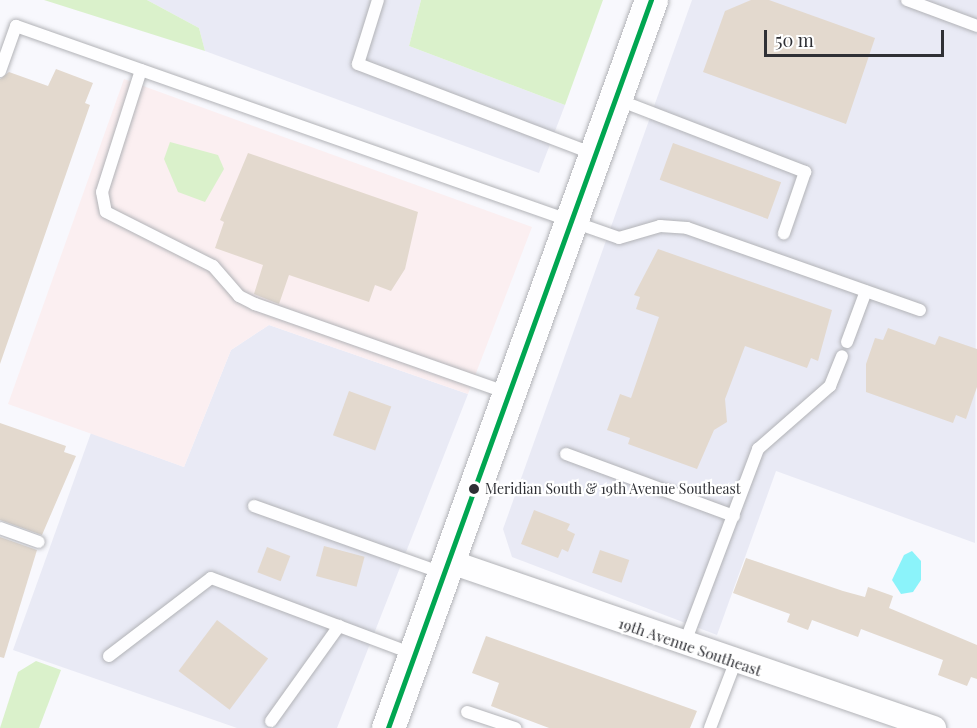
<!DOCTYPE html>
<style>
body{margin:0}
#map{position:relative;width:977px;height:728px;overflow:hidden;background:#f8f8fd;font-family:"Playfair Display",serif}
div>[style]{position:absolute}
.built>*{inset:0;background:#e9eaf5}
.education>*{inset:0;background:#fbeff1}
.green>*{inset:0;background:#daf1cb}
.water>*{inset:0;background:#8bf3fa}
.building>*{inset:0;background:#e3d9ce;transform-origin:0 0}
.roads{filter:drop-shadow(0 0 2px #b2b3b7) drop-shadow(0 0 2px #b2b3b7)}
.lane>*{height:12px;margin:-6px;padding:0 6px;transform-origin:6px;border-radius:6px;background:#fefeff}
.street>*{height:24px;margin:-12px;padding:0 12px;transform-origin:12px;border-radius:12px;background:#fefeff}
.primary>*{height:33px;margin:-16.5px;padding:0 16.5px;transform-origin:16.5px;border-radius:16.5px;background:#fefeff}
.bus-1>*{height:4.5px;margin:-2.25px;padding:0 2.25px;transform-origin:2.25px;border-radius:2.25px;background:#00a651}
.dots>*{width:16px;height:16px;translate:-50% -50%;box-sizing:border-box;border:3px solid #fff;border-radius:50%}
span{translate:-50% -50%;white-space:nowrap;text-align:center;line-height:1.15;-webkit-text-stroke:4.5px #fff;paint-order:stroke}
.bus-label{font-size:14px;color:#2f3035}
.left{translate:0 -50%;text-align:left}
.street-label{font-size:15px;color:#2f3035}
.scale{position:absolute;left:764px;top:30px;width:180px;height:27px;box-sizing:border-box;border:3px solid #2f3035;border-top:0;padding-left:8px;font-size:18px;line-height:21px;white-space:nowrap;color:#2f3035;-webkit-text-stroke:4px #fff;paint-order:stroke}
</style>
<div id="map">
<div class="built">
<i style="clip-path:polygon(147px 0,421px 0,409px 46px,565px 105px,539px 173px,205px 51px,199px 28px)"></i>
<i style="clip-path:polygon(692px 0,977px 0,975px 543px,776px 471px,717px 635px,512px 557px,503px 529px)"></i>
<i style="clip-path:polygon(269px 325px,468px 394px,337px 728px,237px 728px,13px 650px,91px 433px,184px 467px,231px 350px)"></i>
</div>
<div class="education">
<i style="clip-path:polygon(124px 79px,532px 227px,468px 394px,269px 325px,231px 350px,184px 467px,8px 404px)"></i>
</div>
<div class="green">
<i style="clip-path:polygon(44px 0,147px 0,199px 28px,205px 51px)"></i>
<i style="clip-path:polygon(421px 0,603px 0,565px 105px,409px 46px)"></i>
<i style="clip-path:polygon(170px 142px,218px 155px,224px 169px,205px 202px,178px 192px,164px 159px)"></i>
<i style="clip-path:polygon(36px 661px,61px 670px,39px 728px,0 728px,18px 672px)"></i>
</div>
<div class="water">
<i style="clip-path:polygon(912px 551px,921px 561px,921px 580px,913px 592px,901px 594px,892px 580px,904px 555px)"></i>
</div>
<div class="building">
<i style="clip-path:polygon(751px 0,769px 0,875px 38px,846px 124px,703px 72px,725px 11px)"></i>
<i style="clip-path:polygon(56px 69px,93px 83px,85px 103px,90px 105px,0 364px,0 79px,9px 72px,48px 86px)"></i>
<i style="left:673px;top:143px;width:115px;height:39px;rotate:20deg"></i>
<i style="clip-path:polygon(248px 153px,418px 212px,405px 269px,391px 291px,375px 285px,369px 302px,289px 275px,279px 304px,254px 294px,263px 265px,215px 248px,224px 222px,220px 220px)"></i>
<i style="clip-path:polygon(658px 249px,832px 310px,818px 361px,811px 358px,807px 368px,745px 346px,725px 399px,727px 422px,714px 430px,697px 469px,628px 444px,630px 438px,607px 430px,620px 394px,631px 398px,659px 317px,636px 309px,640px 297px,634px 295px)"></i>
<i style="clip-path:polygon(888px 328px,935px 345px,939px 336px,977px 349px,977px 387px,966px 419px,956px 415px,953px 423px,866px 392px,866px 364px,875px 338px,883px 340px)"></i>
<i style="left:349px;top:391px;width:45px;height:47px;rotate:20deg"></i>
<i style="clip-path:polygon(0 423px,66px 446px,64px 452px,76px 456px,42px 535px,0 520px)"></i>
<i style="clip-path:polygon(534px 510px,570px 524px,567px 530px,575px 534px,568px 552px,562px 549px,558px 558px,521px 544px)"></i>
<i style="clip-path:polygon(0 537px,37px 550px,4px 658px,0 657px)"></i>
<i style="left:324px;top:546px;width:42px;height:31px;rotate:15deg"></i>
<i style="left:267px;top:547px;width:25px;height:27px;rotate:21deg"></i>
<i style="left:600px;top:550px;width:31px;height:24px;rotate:19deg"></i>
<i style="clip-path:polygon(746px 558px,843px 591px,865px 597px,868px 587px,893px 596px,889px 608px,977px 645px,977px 679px,971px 677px,967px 686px,938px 675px,943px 660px,861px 629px,858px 637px,812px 620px,808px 630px,787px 622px,790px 614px,733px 593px)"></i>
<i style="left:217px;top:620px;width:64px;height:64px;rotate:37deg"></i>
<i style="clip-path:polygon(486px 636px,697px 711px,690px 728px,549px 728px,491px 706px,499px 683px,472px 673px)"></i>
</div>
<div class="roads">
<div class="lane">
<i style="left:378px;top:0;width:67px;rotate:107.4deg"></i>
<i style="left:358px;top:64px;width:253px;rotate:20.9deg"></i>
<i style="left:907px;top:0;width:75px;rotate:20.4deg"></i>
<i style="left:141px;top:70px;width:128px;rotate:107.7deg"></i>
<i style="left:102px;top:192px;width:20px;rotate:79deg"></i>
<i style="left:106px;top:212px;width:120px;rotate:26.8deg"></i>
<i style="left:213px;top:266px;width:40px;rotate:49deg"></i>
<i style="left:239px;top:296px;width:18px;rotate:27deg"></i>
<i style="left:255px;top:304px;width:268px;rotate:19.4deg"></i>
<i style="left:0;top:71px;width:48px;rotate:-70.4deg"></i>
<i style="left:16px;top:26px;width:639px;rotate:19.37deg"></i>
<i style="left:619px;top:238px;width:43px;rotate:-16.3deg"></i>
<i style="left:660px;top:226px;width:27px;rotate:4deg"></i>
<i style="left:687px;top:228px;width:247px;rotate:19.4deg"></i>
<i style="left:616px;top:99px;width:203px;rotate:21.1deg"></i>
<i style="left:805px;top:172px;width:65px;rotate:109deg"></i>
<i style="left:847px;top:342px;width:54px;rotate:-69.6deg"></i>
<i style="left:566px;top:454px;width:179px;rotate:20.3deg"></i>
<i style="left:254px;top:506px;width:200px;rotate:19.6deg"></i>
<i style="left:0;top:528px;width:41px;rotate:19.7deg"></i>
<i style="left:684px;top:645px;width:210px;rotate:-69.3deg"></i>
<i style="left:758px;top:449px;width:96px;rotate:-41.2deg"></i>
<i style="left:830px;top:386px;width:32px;rotate:-68deg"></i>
<i style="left:109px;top:656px;width:128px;rotate:-37.4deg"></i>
<i style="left:211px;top:578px;width:216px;rotate:20.6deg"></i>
<i style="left:467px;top:712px;width:51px;rotate:18.4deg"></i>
<i style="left:271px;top:721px;width:117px;rotate:-54.4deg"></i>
<i style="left:710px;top:728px;width:70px;rotate:-69deg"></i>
</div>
<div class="street">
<i style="left:448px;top:561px;width:514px;rotate:18.96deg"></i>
</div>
<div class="primary">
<i style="left:388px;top:728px;width:774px;rotate:-70.14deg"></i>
</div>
</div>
<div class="bus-1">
<i style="left:388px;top:728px;width:774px;rotate:-70.14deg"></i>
</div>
<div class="dots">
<i style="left:474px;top:489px;background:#2f3035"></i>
</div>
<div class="bus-label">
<span class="left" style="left:485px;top:489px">Meridian South &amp; 19th Avenue Southeast</span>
</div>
<div class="street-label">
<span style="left:690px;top:647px;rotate:19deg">19th Avenue Southeast</span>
</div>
<div class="scale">50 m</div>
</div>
